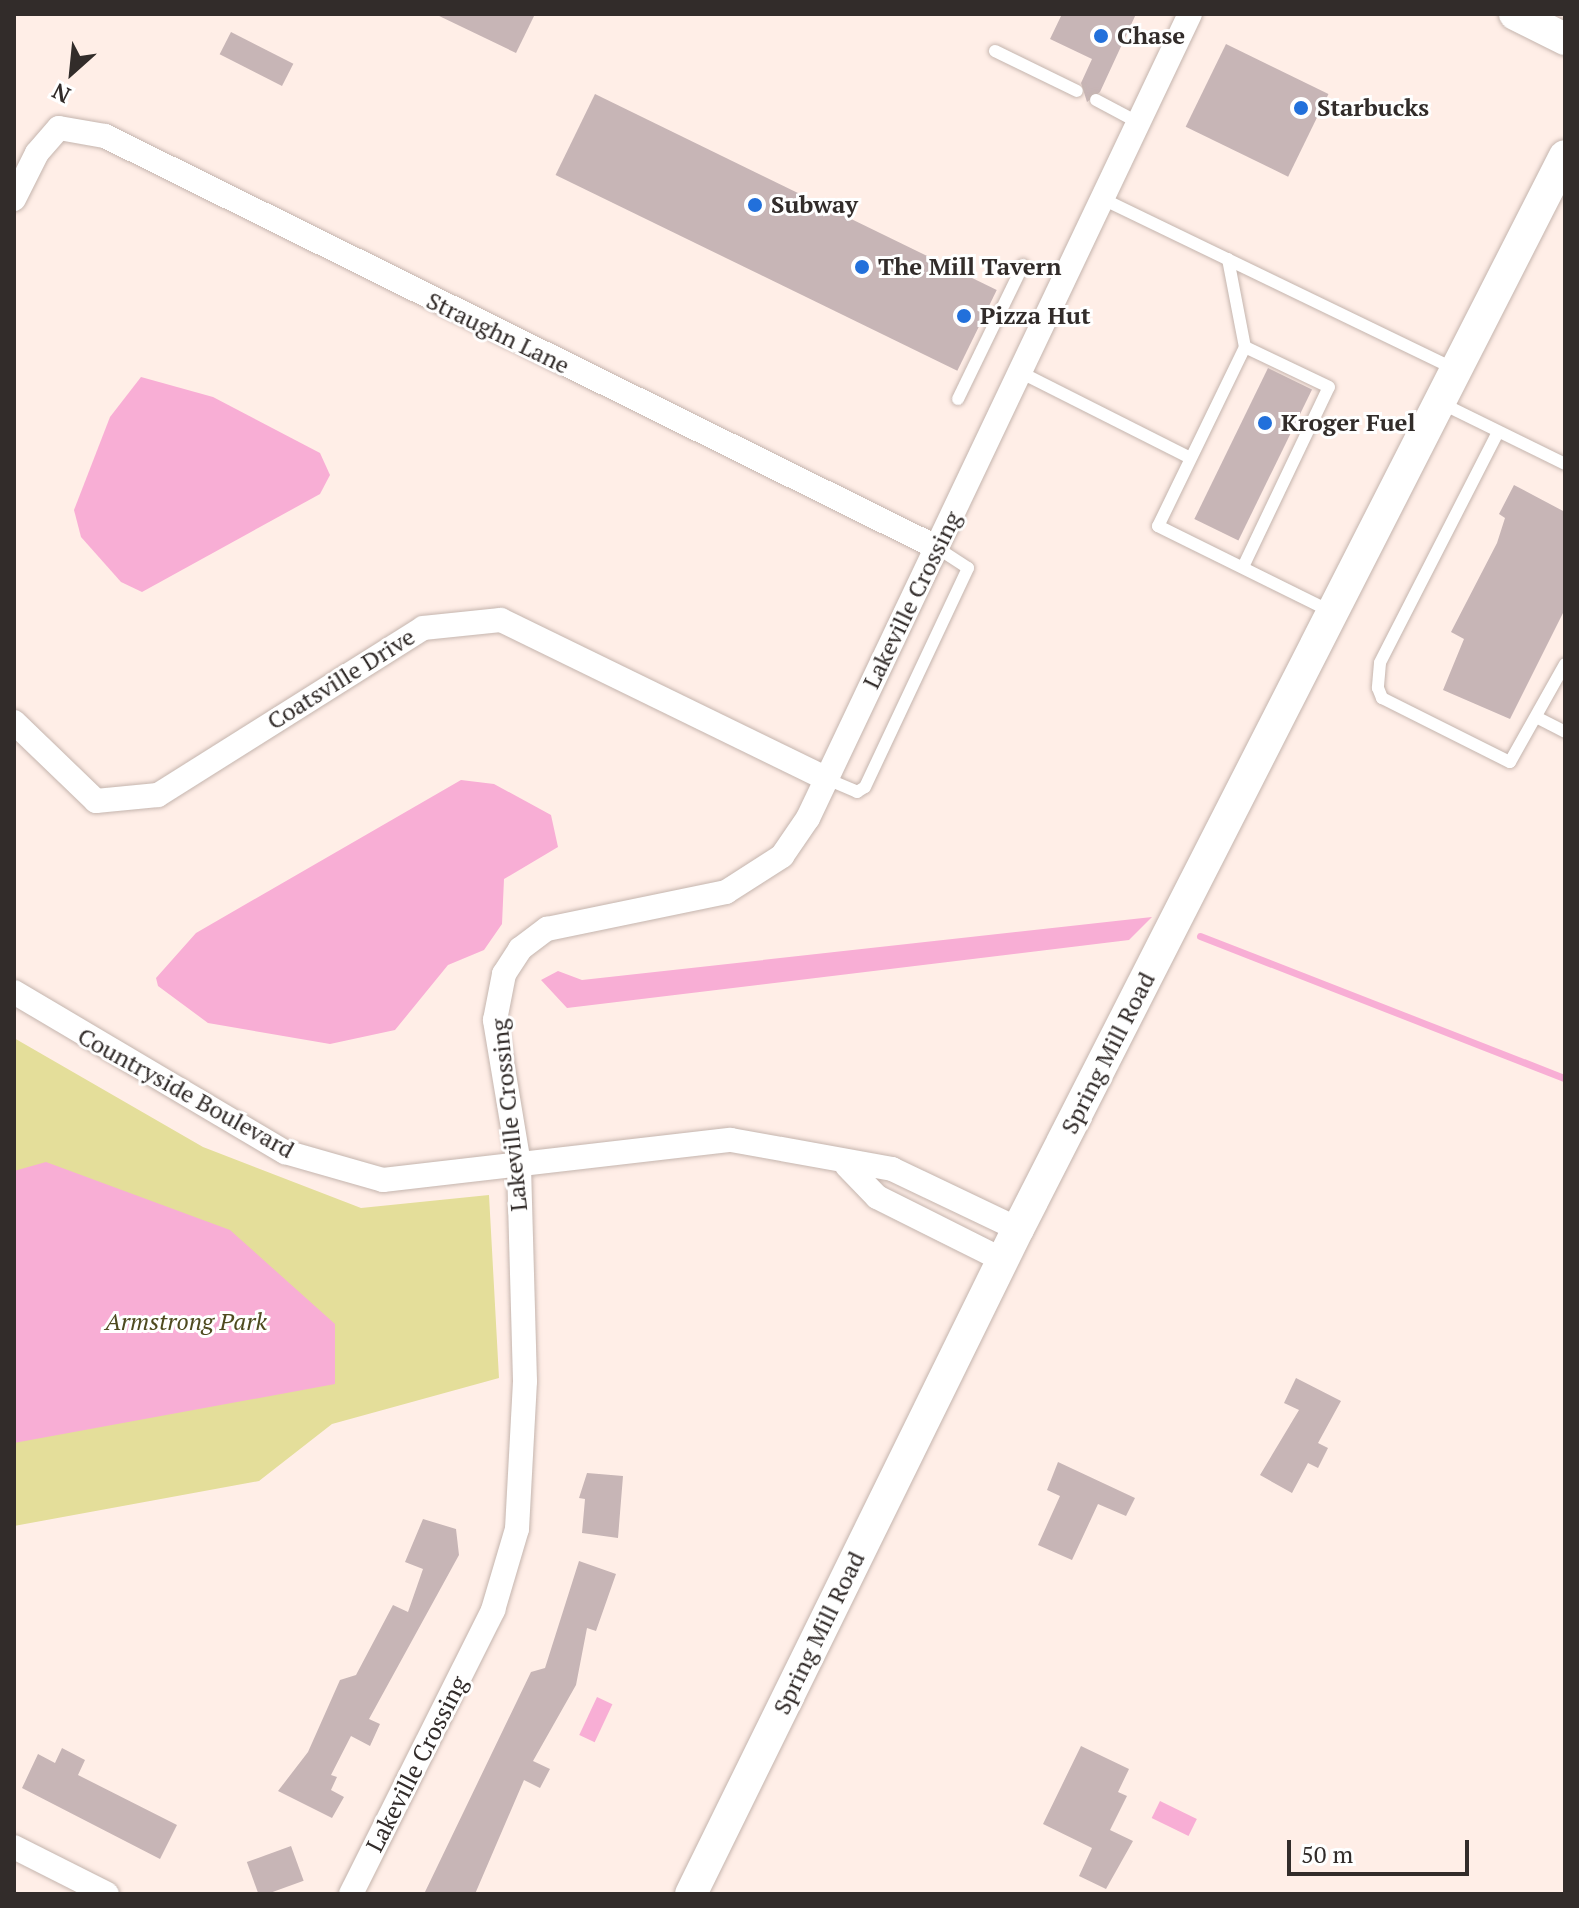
<!DOCTYPE html>
<style>
body{margin:0}
#map{position:relative;width:1579px;height:1908px;overflow:hidden;background:#ffeee7;font-family:"PT Serif",serif}
div>[style]{position:absolute}
.green>*{inset:0;background:#e4de9a}
.water>*{inset:0;background:#f8aed5;transform-origin:0 0}
.stream>*{height:7px;margin:-3.5px;padding:0 3.5px;transform-origin:3.5px;border-radius:3.5px;background:#f8aed5}
.building>*{inset:0;background:#c7b5b6;transform-origin:0 0}
.roads{filter:drop-shadow(0 0 2px #c5b5ae) drop-shadow(0 0 2px #c5b5ae)}
.lane>*{height:12px;margin:-6px;padding:0 6px;transform-origin:6px;border-radius:6px;background:#fff}
.street>*{height:24px;margin:-12px;padding:0 12px;transform-origin:12px;border-radius:12px;background:#fff}
.secondary>*{height:32px;margin:-16px;padding:0 16px;transform-origin:16px;border-radius:16px;background:#fff}
.dots>*{width:22px;height:22px;translate:-50% -50%;box-sizing:border-box;border:4px solid #fff;border-radius:50%}
span{translate:-50% -50%;white-space:nowrap;text-align:center;line-height:1.15;-webkit-text-stroke:6px #fff;paint-order:stroke}
.poi-label{font-size:24px;color:#322c2a;font-weight:700}
.left{translate:0 -50%;text-align:left}
.street-label{font-size:24px;color:#322c2a}
.park-label{font-size:24px;color:#4e4a1f;font-style:italic}
.frame{position:absolute;inset:0;border:16px solid #322c2a;pointer-events:none}
.north{position:absolute;left:32px;top:32px;width:80px;height:80px;-webkit-text-stroke:6px #fff;paint-order:stroke;rotate:207deg;font-size:22px;font-weight:700;line-height:32px;text-align:center;color:#322c2a}
.north::after{content:'';display:block;margin:auto;width:28px;height:36px;background:#322c2a;clip-path:polygon(50% 0,100% 100%,50% 72%,0 100%)}
.scale{position:absolute;left:1287px;top:1840px;width:182px;height:36px;box-sizing:border-box;border:4px solid #322c2a;border-top:0;padding-left:10px;font-size:24px;line-height:28px;white-space:nowrap;color:#322c2a;-webkit-text-stroke:6px #fff;paint-order:stroke}
</style>
<div id="map">
<div class="green">
<i style="clip-path:polygon(14px 1038px,203px 1147px,361px 1208px,489px 1195px,499px 1378px,332px 1424px,259px 1481px,14px 1526px)"></i>
</div>
<div class="water">
<i style="clip-path:polygon(141px 377px,213px 397px,320px 453px,330px 475px,320px 494px,142px 592px,121px 582px,81px 537px,74px 510px,110px 417px)"></i>
<i style="clip-path:polygon(461px 780px,494px 784px,551px 815px,558px 847px,504px 879px,502px 924px,484px 950px,448px 965px,395px 1030px,330px 1044px,208px 1023px,158px 986px,156px 978px,196px 933px)"></i>
<i style="clip-path:polygon(1152px 917px,1129px 940px,567px 1008px,541px 980px,558px 971px,582px 980px)"></i>
<i style="clip-path:polygon(46px 1162px,230px 1230px,335px 1324px,335px 1384px,14px 1443px,14px 1171px)"></i>
<i style="left:597px;top:1697px;width:17px;height:42px;rotate:25deg"></i>
<i style="left:1160px;top:1801px;width:41px;height:19px;rotate:26deg"></i>
</div>
<div class="stream">
<i style="left:1200px;top:936px;width:392px;rotate:21.3deg"></i>
</div>
<div class="building">
<i style="clip-path:polygon(435px 14px,535px 14px,516px 53px)"></i>
<i style="clip-path:polygon(1062px 14px,1136px 14px,1100px 92px,1087px 102px,1081px 83px,1092px 59px,1050px 39px)"></i>
<i style="left:231px;top:32px;width:70px;height:25px;rotate:27deg"></i>
<i style="left:1226px;top:44px;width:114px;height:92px;rotate:26deg"></i>
<i style="left:595px;top:94px;width:447px;height:90px;rotate:26deg"></i>
<i style="left:1268px;top:368px;width:49px;height:168px;rotate:26deg"></i>
<i style="clip-path:polygon(1514px 485px,1565px 512px,1565px 609px,1510px 719px,1443px 690px,1464px 639px,1451px 632px,1497px 543px,1505px 518px,1499px 514px)"></i>
<i style="clip-path:polygon(1296px 1378px,1341px 1401px,1318px 1443px,1328px 1448px,1318px 1468px,1308px 1463px,1292px 1493px,1260px 1475px,1299px 1410px,1284px 1403px)"></i>
<i style="clip-path:polygon(1058px 1462px,1135px 1498px,1126px 1516px,1098px 1504px,1072px 1560px,1038px 1545px,1060px 1496px,1047px 1490px)"></i>
<i style="clip-path:polygon(587px 1473px,623px 1476px,618px 1538px,582px 1533px,585px 1499px,579px 1498px)"></i>
<i style="clip-path:polygon(423px 1519px,456px 1529px,459px 1555px,369px 1719px,380px 1724px,370px 1746px,351px 1736px,331px 1775px,337px 1777px,331px 1790px,344px 1797px,332px 1818px,278px 1791px,308px 1752px,340px 1680px,356px 1675px,393px 1605px,408px 1612px,423px 1569px,405px 1562px)"></i>
<i style="clip-path:polygon(579px 1561px,616px 1574px,596px 1631px,587px 1628px,576px 1685px,533px 1761px,550px 1769px,540px 1788px,524px 1780px,475px 1894px,424px 1894px,531px 1672px,545px 1668px)"></i>
<i style="clip-path:polygon(1081px 1746px,1129px 1769px,1118px 1792px,1127px 1796px,1110px 1830px,1133px 1841px,1106px 1889px,1079px 1876px,1092px 1848px,1043px 1824px)"></i>
<i style="clip-path:polygon(62px 1748px,85px 1760px,78px 1775px,177px 1825px,160px 1859px,22px 1788px,38px 1754px,55px 1763px)"></i>
<i style="left:291px;top:1846px;width:37px;height:47px;rotate:70deg"></i>
</div>
<div class="roads">
<div class="lane">
<i style="left:995px;top:51px;width:91px;rotate:26deg"></i>
<i style="left:1096px;top:100px;width:53px;rotate:28deg"></i>
<i style="left:1107px;top:201px;width:383px;rotate:25.8deg"></i>
<i style="left:1228px;top:259px;width:90px;rotate:79.1deg"></i>
<i style="left:1024px;top:374px;width:184px;rotate:26.8deg"></i>
<i style="left:958px;top:399px;width:149px;rotate:-64.1deg"></i>
<i style="left:1439px;top:402px;width:140px;rotate:26.2deg"></i>
<i style="left:1498px;top:432px;width:259px;rotate:117.1deg"></i>
<i style="left:1380px;top:663px;width:25px;rotate:95deg"></i>
<i style="left:1378px;top:688px;width:11px;rotate:68deg"></i>
<i style="left:1382px;top:698px;width:143px;rotate:26.6deg"></i>
<i style="left:1510px;top:762px;width:112px;rotate:-60.7deg"></i>
<i style="left:1243px;top:567px;width:199px;rotate:-64.5deg"></i>
<i style="left:1329px;top:387px;width:93px;rotate:-154.5deg"></i>
<i style="left:1245px;top:347px;width:199px;rotate:115.9deg"></i>
<i style="left:1158px;top:526px;width:192px;rotate:26.3deg"></i>
<i style="left:1538px;top:718px;width:30px;rotate:27deg"></i>
<i style="left:827px;top:779px;width:33px;rotate:23deg"></i>
<i style="left:857px;top:792px;width:9px;rotate:-32deg"></i>
<i style="left:865px;top:787px;width:242px;rotate:-64.8deg"></i>
<i style="left:968px;top:568px;width:38px;rotate:-147deg"></i>
</div>
<div class="street">
<i style="left:14px;top:199px;width:51px;rotate:-63.4deg"></i>
<i style="left:37px;top:153px;width:33px;rotate:-49deg"></i>
<i style="left:59px;top:128px;width:47px;rotate:9.9deg"></i>
<i style="left:105px;top:136px;width:927px;rotate:26.32deg"></i>
<i style="left:14px;top:722px;width:114px;rotate:43.9deg"></i>
<i style="left:96px;top:801px;width:62px;rotate:-5.5deg"></i>
<i style="left:158px;top:795px;width:313px;rotate:-32.2deg"></i>
<i style="left:423px;top:628px;width:78px;rotate:-5.9deg"></i>
<i style="left:501px;top:620px;width:363px;rotate:26deg"></i>
<i style="left:14px;top:992px;width:315px;rotate:30.6deg"></i>
<i style="left:285px;top:1152px;width:102px;rotate:15.9deg"></i>
<i style="left:383px;top:1180px;width:350px;rotate:-6.6deg"></i>
<i style="left:731px;top:1140px;width:164px;rotate:10.2deg"></i>
<i style="left:892px;top:1169px;width:140px;rotate:25.5deg"></i>
<i style="left:847px;top:1166px;width:43px;rotate:45.9deg"></i>
<i style="left:877px;top:1197px;width:141px;rotate:26.6deg"></i>
<i style="left:14px;top:1847px;width:104px;rotate:26.8deg"></i>
<i style="left:351px;top:1894px;width:318px;rotate:-63.4deg"></i>
<i style="left:493px;top:1610px;width:84px;rotate:-73.5deg"></i>
<i style="left:517px;top:1529px;width:148px;rotate:-86.9deg"></i>
<i style="left:525px;top:1381px;width:217px;rotate:-91.6deg"></i>
<i style="left:519px;top:1164px;width:146px;rotate:-99.5deg"></i>
<i style="left:495px;top:1020px;width:47px;rotate:-78.9deg"></i>
<i style="left:504px;top:974px;width:30px;rotate:-57deg"></i>
<i style="left:520px;top:949px;width:34px;rotate:-37deg"></i>
<i style="left:547px;top:929px;width:183px;rotate:-11.7deg"></i>
<i style="left:726px;top:892px;width:67px;rotate:-32.7deg"></i>
<i style="left:782px;top:856px;width:46px;rotate:-55.6deg"></i>
<i style="left:808px;top:818px;width:890px;rotate:-64.59deg"></i>
</div>
<div class="secondary">
<i style="left:1515px;top:14px;width:56px;rotate:26.6deg"></i>
<i style="left:691px;top:1894px;width:741px;rotate:-63.82deg"></i>
<i style="left:1018px;top:1229px;width:1204px;rotate:-62.99deg"></i>
</div>
</div>
<div class="dots">
<i style="left:1101px;top:36px;background:#2270db"></i>
<i style="left:1301px;top:108px;background:#2270db"></i>
<i style="left:755px;top:205px;background:#2270db"></i>
<i style="left:862px;top:267px;background:#2270db"></i>
<i style="left:964px;top:316px;background:#2270db"></i>
<i style="left:1265px;top:423px;background:#2270db"></i>
</div>
<div class="poi-label">
<span class="left" style="left:1117px;top:36px">Chase</span>
<span class="left" style="left:1317px;top:108px">Starbucks</span>
<span class="left" style="left:771px;top:205px">Subway</span>
<span class="left" style="left:878px;top:267px">The Mill Tavern</span>
<span class="left" style="left:980px;top:316px">Pizza Hut</span>
<span class="left" style="left:1281px;top:423px">Kroger Fuel</span>
</div>
<div class="street-label">
<span style="left:498px;top:333px;rotate:26deg">Straughn Lane</span>
<span style="left:912px;top:600px;rotate:-64deg">Lakeville Crossing</span>
<span style="left:341px;top:679px;rotate:-32deg">Coatsville Drive</span>
<span style="left:1108px;top:1053px;rotate:-63deg">Spring Mill Road</span>
<span style="left:186px;top:1093px;rotate:29deg">Countryside Boulevard</span>
<span style="left:509px;top:1115px;rotate:-96deg">Lakeville Crossing</span>
<span style="left:819px;top:1633px;rotate:-64deg">Spring Mill Road</span>
<span style="left:417px;top:1764px;rotate:-63deg">Lakeville Crossing</span>
</div>
<div class="park-label">
<span style="left:186px;top:1322px">Armstrong Park</span>
</div>
<div class="frame"></div>
<div class="north">N</div>
<div class="scale">50 m</div>
</div>
